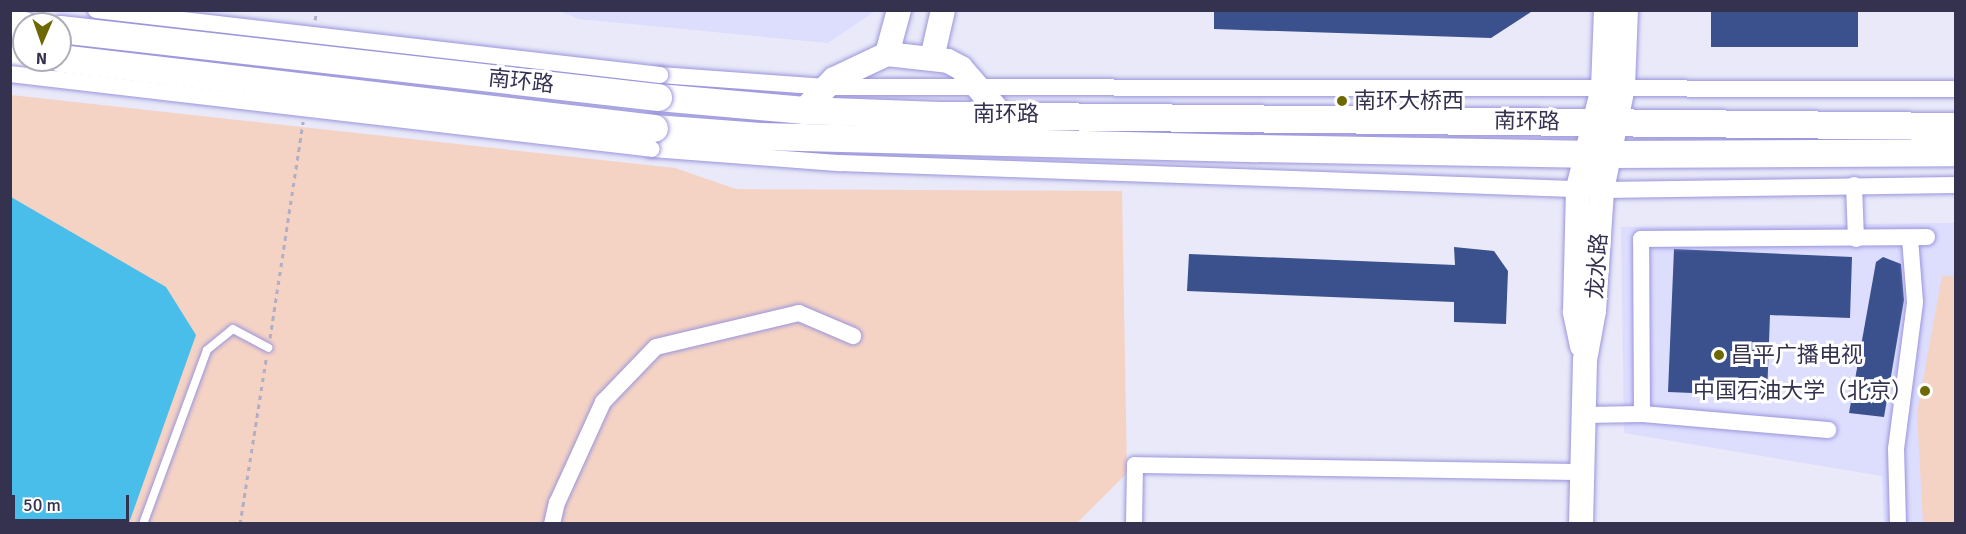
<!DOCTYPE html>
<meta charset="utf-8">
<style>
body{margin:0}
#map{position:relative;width:1966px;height:534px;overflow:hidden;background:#e9e9f9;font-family:Signika,"Noto Sans SC",sans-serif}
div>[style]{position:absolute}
.built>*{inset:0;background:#ddddfe}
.green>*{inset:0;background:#f5d3c4}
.water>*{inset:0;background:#49beea}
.building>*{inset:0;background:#3a518e;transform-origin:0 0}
.path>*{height:3px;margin-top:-1.5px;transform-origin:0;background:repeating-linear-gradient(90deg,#b0afc4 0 4.5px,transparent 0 9px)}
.roads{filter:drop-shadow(0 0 2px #9a95dc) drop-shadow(0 0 2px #9a95dc)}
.lane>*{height:8px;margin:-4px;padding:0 4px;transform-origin:4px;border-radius:4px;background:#fff}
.street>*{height:16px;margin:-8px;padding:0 8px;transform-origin:8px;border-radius:8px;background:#fff}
.secondary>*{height:24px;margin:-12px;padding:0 12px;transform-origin:12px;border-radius:12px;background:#fff}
.primary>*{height:27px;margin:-13.5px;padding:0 13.5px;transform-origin:13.5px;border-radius:13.5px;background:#fff}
.bridges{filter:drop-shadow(0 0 2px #9a95dc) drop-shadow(0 0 2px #9a95dc)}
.street-bridge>*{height:16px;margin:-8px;padding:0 8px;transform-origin:8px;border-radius:8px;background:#fff}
.primary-bridge>*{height:27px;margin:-13.5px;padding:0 13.5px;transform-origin:13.5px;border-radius:13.5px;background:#fff}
.dots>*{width:16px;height:16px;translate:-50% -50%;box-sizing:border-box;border:3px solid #fff;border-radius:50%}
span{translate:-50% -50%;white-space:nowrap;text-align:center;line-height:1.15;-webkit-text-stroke:6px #fff;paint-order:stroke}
.street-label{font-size:22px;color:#353250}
.poi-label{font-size:22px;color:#353250}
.left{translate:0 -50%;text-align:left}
.right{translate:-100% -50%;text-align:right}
.frame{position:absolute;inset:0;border:12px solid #353250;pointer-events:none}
.north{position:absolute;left:12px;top:12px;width:60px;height:60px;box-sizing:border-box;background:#fff;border:2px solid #aeadb9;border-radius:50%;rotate:182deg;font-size:16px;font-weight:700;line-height:24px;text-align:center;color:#353250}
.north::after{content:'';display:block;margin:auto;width:21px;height:27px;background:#6d6801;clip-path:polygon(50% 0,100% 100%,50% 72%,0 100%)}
.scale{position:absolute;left:12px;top:495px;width:117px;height:27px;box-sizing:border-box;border:3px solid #353250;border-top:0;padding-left:8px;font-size:18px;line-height:21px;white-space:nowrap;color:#353250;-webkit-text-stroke:4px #fff;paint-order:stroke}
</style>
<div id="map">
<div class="built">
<i style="clip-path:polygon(559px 11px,875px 11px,828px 43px,579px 19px)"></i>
<i style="clip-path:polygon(1955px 223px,1955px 523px,1884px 523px,1882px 476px,1624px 433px,1621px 227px)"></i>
</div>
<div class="green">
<i style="clip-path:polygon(11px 95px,675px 168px,736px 189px,1122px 191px,1127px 473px,1077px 523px,11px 524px)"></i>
<i style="clip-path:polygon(1942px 276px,1955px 276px,1955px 523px,1923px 523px,1917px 413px)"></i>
</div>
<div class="water">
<i style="clip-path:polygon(11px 197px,166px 287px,196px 335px,129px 523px,11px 523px)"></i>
</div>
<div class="building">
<i style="clip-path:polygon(1214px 10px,1534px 10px,1491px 38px,1214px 29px)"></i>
<i style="left:1711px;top:10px;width:147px;height:37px"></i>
<i style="clip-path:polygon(1454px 247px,1494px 251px,1508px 271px,1506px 324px,1454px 322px,1454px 302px,1187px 291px,1189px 254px,1455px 265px)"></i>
<i style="clip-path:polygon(1674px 249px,1852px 257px,1850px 318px,1770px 315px,1767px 396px,1668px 392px)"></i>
<i style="clip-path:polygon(1883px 257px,1901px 264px,1904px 300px,1884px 417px,1849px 413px,1876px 262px)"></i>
</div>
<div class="path">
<i style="left:315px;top:20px;width:10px;rotate:-79deg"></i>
<i style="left:270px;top:338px;width:219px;rotate:-81.3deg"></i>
<i style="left:240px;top:524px;width:167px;rotate:-81deg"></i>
</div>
<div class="roads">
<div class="lane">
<i style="left:143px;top:524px;width:185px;rotate:-69.8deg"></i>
<i style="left:207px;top:350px;width:33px;rotate:-39deg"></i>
<i style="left:233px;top:329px;width:40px;rotate:28deg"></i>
</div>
<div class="street">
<i style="left:660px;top:75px;width:166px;rotate:4.1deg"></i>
<i style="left:826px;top:87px;width:1130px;rotate:0.1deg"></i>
<i style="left:652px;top:149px;width:189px;rotate:4.3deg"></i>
<i style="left:840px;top:163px;width:762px;rotate:2.03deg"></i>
<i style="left:1602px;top:190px;width:354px;rotate:-0.8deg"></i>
<i style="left:1854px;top:185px;width:54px;rotate:87.9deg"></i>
<i style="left:1642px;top:414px;width:175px;rotate:-90.3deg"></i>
<i style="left:1641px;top:239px;width:286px;rotate:-0.4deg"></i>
<i style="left:1585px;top:415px;width:57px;rotate:-1deg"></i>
<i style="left:1642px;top:414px;width:187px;rotate:4.9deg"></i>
<i style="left:552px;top:524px;width:22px;rotate:-77deg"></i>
<i style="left:557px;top:503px;width:111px;rotate:-65.5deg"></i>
<i style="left:603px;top:402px;width:76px;rotate:-46.1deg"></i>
<i style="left:656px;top:347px;width:147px;rotate:-13.4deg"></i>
<i style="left:799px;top:313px;width:59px;rotate:23.1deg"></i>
<i style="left:1134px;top:524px;width:59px;rotate:-89deg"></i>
<i style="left:1135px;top:465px;width:448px;rotate:0.9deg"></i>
<i style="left:1898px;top:524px;width:75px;rotate:-91.5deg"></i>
<i style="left:1896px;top:449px;width:148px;rotate:-82.6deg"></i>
<i style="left:1915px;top:302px;width:63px;rotate:-94.5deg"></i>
</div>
<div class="secondary">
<i style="left:887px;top:54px;width:46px;rotate:-74.7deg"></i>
<i style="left:932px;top:58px;width:49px;rotate:-77.1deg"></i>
<i style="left:804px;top:110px;width:43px;rotate:-45.9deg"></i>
<i style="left:834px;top:79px;width:59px;rotate:-25.3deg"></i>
<i style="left:887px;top:54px;width:61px;rotate:6.5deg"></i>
<i style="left:948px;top:61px;width:15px;rotate:28deg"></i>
<i style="left:961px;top:68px;width:61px;rotate:49deg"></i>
<i style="left:1582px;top:346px;width:35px;rotate:-102deg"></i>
<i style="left:1575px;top:312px;width:124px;rotate:-88.6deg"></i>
<i style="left:1578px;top:188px;width:103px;rotate:-76deg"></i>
<i style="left:1603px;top:88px;width:78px;rotate:-87.8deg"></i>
<i style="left:1581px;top:524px;width:164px;rotate:-88.6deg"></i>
<i style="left:1585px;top:360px;width:50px;rotate:-79.6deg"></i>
<i style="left:1594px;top:311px;width:121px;rotate:-86.2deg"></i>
<i style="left:1602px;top:190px;width:105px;rotate:-78.5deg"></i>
<i style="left:1623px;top:87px;width:77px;rotate:-87.8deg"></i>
</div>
<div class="primary">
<i style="left:10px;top:24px;width:14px;rotate:4deg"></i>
<i style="left:10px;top:52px;width:14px;rotate:8deg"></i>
<i style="left:658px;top:97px;width:147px;rotate:5.1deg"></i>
<i style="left:804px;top:110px;width:135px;rotate:2.1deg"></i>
<i style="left:939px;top:115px;width:1017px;rotate:0.62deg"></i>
<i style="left:654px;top:128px;width:106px;rotate:4.3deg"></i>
<i style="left:760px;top:136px;width:497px;rotate:1.4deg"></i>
<i style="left:1257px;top:148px;width:353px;rotate:1deg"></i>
<i style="left:1610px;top:154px;width:346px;rotate:-0.3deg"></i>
</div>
</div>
<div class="bridges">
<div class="street-bridge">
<i style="left:96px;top:10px;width:568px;rotate:6.57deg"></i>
<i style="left:10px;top:74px;width:646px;rotate:6.66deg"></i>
</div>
<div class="primary-bridge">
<i style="left:60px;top:29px;width:602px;rotate:6.49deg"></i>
<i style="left:60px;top:58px;width:598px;rotate:6.72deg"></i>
</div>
</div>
<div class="dots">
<i style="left:1342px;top:101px;background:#6d6801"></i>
<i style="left:1719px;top:355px;background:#6d6801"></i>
<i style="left:1925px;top:391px;background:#6d6801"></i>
</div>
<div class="street-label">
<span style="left:521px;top:81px;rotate:6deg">南环路</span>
<span style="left:1006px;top:114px">南环路</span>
<span style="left:1527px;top:121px;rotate:1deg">南环路</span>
<span style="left:1597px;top:266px;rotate:-86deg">龙水路</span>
</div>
<div class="poi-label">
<span class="left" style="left:1354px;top:101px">南环大桥西</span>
<span class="left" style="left:1731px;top:355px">昌平广播电视</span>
<span class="right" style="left:1913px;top:391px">中国石油大学（北京）</span>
</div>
<div class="frame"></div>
<div class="north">N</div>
<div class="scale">50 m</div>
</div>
